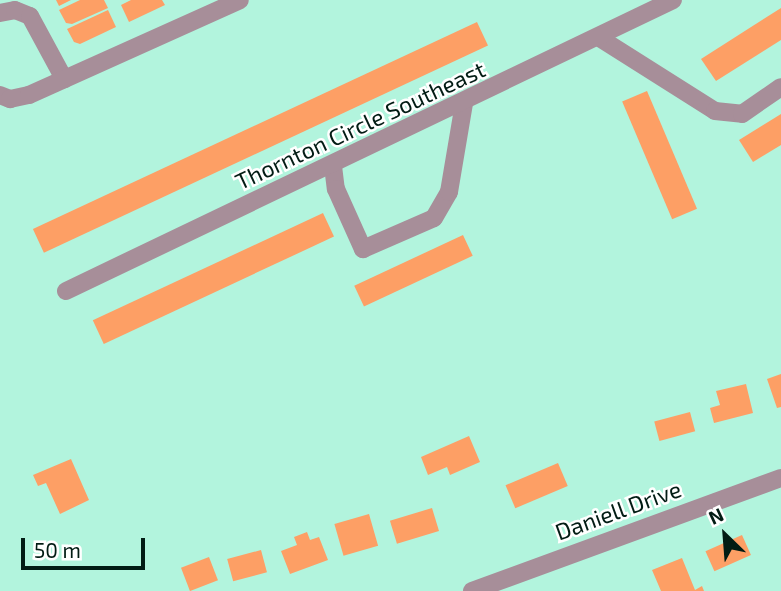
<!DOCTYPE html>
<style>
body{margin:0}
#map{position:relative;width:781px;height:591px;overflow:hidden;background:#b2f4dd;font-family:"Exo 2",sans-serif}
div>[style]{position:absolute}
.building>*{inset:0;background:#fd9f65;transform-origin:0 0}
.minor>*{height:18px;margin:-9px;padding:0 9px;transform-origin:9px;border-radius:9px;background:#a78e99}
span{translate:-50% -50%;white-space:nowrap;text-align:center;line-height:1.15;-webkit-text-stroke:5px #fff;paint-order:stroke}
.street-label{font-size:23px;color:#021c14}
.north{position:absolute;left:690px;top:500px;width:70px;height:70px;-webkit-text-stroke:5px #fff;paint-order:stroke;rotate:335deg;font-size:19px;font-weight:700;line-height:28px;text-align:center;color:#021c14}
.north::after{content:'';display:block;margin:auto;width:24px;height:32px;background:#021c14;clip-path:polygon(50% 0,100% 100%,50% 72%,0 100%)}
.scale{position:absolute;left:21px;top:538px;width:124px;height:32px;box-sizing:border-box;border:4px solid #021c14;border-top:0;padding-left:9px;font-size:21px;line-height:24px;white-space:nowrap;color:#021c14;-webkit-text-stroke:5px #fff;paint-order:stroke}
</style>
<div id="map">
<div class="building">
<i style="clip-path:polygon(56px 0,71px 0,59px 6px)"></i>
<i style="clip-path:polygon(80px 0,104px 0,108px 8px,72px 24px,66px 23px,59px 10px)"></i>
<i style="clip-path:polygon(131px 0,162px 0,165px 5px,129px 22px,121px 5px)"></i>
<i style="clip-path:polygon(781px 8px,781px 40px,716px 81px,701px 59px)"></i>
<i style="clip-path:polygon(108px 10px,116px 27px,80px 44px,74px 42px,67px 29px)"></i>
<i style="left:477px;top:22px;width:26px;height:490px;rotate:65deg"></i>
<i style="left:647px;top:91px;width:128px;height:27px;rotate:67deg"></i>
<i style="clip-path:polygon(781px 114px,781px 145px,753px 162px,739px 140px)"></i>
<i style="left:323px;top:213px;width:26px;height:254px;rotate:65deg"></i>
<i style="left:463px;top:235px;width:23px;height:120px;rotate:65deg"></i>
<i style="clip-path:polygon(781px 374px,781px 407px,777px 408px,767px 379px)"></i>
<i style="clip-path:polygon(746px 384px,753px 413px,714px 423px,710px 408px,720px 405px,716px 391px)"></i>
<i style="left:690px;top:412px;width:20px;height:37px;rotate:75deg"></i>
<i style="clip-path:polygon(469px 436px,480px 462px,450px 475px,447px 467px,428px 475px,421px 457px)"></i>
<i style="clip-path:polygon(71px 459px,89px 500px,60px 514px,46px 483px,38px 486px,33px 475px)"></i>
<i style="left:558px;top:463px;width:25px;height:57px;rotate:67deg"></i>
<i style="left:432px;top:508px;width:24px;height:44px;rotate:73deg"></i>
<i style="left:369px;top:514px;width:33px;height:36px;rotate:74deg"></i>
<i style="clip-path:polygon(307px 532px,310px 540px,319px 537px,328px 560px,290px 574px,281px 551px,297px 545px,294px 537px)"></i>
<i style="left:742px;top:535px;width:22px;height:40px;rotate:66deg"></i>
<i style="left:261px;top:550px;width:23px;height:35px;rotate:75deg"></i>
<i style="left:209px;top:557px;width:25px;height:30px;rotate:69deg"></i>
<i style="clip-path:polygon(682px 558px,695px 590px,702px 586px,704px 591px,661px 591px,652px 570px)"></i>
</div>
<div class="minor">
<i style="left:0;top:13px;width:15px;rotate:-11deg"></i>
<i style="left:15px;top:10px;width:16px;rotate:22deg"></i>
<i style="left:30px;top:16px;width:72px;rotate:61.6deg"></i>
<i style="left:598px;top:37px;width:138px;rotate:32.3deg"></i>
<i style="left:715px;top:111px;width:27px;rotate:6deg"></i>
<i style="left:742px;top:114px;width:47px;rotate:-34.7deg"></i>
<i style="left:0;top:95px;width:11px;rotate:22deg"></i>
<i style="left:10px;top:99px;width:19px;rotate:-12deg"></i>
<i style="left:29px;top:95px;width:231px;rotate:-24.2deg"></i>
<i style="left:333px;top:166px;width:23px;rotate:83deg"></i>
<i style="left:336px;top:189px;width:66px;rotate:65.8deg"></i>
<i style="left:363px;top:249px;width:77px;rotate:-23.6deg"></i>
<i style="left:434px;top:218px;width:30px;rotate:-60deg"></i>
<i style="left:449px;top:192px;width:90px;rotate:-80.4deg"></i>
<i style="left:66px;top:291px;width:673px;rotate:-25.61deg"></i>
<i style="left:472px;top:591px;width:329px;rotate:-20.1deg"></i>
</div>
<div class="street-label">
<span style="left:360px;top:125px;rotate:-25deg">Thornton Circle Southeast</span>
<span style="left:618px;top:510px;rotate:-20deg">Daniell Drive</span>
</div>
<div class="north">N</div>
<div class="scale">50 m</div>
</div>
